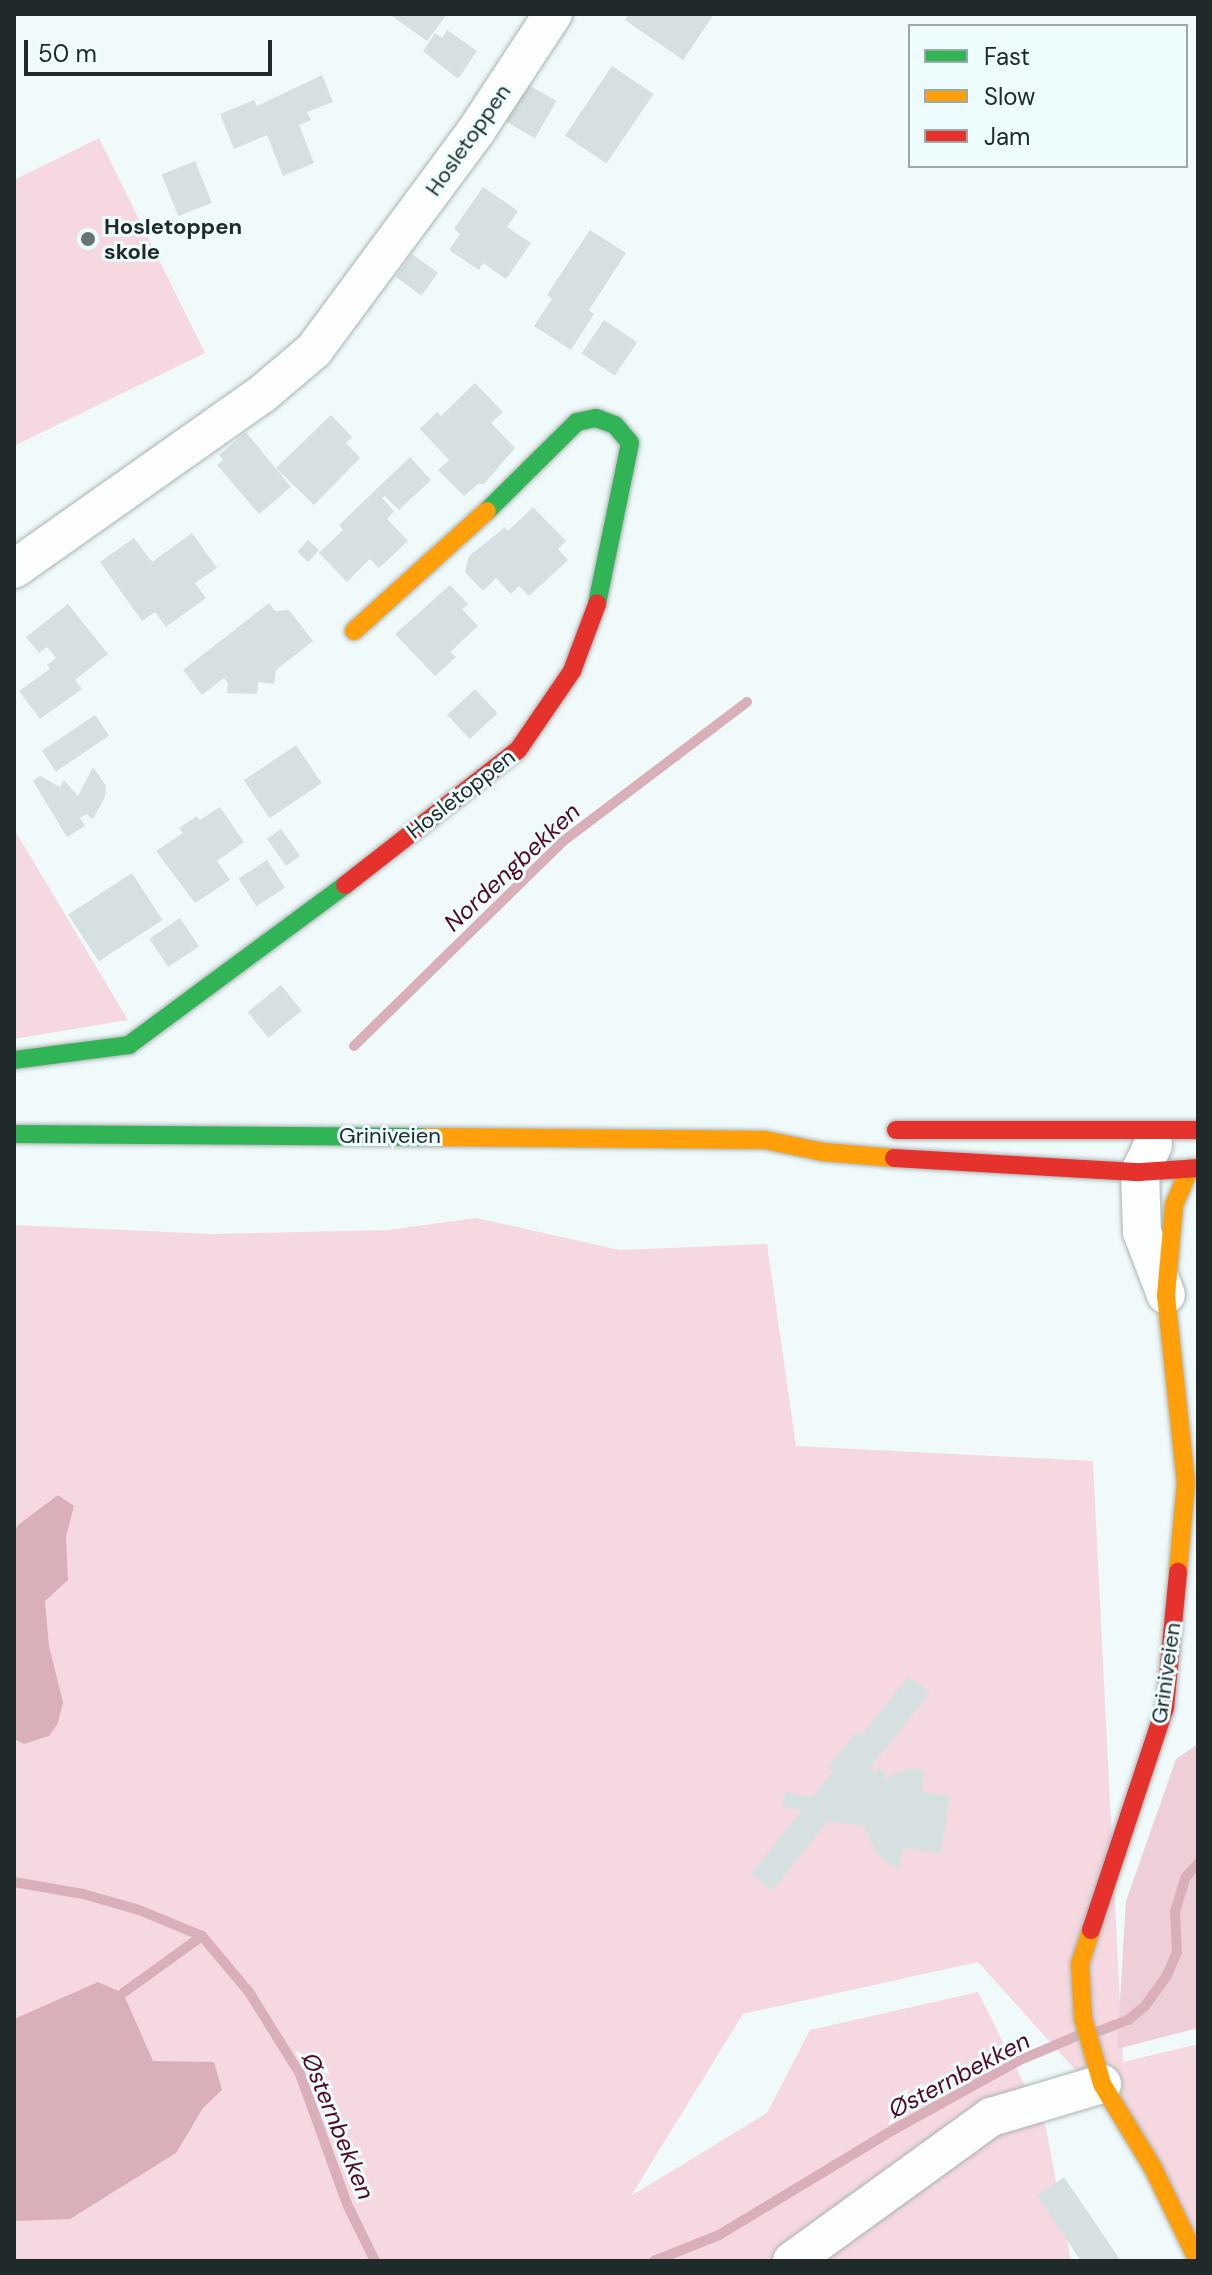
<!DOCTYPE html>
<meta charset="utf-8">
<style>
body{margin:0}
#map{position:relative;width:1212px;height:2275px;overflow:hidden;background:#f1fafa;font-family:"DM Sans",sans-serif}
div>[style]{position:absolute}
.green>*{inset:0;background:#f6d9e0}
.forest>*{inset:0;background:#efcfd7}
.water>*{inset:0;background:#d9b0ba}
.stream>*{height:10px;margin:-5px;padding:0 5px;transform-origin:5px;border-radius:5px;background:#d9b0ba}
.building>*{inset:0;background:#d7e0e0;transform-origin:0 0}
.roads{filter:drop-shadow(0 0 2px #aab2b2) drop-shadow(0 0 2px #aab2b2)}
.street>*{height:38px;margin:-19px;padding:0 19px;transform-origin:19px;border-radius:19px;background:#fdfefe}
.fast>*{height:18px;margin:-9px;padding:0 9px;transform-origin:9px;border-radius:9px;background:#30b455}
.slow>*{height:18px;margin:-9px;padding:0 9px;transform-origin:9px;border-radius:9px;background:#ff9f0a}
.jam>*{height:18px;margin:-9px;padding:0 9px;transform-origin:9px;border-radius:9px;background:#e5322d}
.dots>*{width:22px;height:22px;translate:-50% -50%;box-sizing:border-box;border:4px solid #edfdfe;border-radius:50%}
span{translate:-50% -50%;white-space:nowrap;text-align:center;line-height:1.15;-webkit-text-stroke:6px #edfdfe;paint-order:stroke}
.street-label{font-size:22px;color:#202a2b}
.poi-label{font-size:22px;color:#202a2b;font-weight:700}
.left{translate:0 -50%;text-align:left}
.water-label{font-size:24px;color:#530725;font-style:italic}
.frame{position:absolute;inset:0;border:16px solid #202a2b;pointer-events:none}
.legend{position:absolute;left:908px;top:24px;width:280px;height:144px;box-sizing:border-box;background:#edfdfe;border:2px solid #9ba9aa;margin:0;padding:10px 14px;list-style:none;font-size:24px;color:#202a2b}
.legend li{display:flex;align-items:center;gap:16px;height:40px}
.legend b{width:40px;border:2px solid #9ba9aa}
.scale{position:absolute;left:24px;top:40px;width:248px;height:36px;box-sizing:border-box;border:4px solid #202a2b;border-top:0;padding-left:10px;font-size:24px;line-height:28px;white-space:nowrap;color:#202a2b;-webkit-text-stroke:6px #edfdfe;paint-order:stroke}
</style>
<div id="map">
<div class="green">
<i style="clip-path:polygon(99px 138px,205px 353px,14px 446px,14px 180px)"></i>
<i style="clip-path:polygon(14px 829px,128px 1020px,14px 1039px)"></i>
<i style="clip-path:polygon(476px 1218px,620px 1250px,767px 1244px,796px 1446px,1093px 1461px,1123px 2062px,1198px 2044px,1198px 2261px,1159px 2163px,978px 1962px,743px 2014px,631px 2196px,767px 2113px,810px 2030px,978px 1992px,1046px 2128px,1071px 2261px,14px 2261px,14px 1225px,212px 1234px,388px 1230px)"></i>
</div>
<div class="forest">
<i style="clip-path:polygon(1198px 1744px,1198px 2028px,1117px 2049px,1126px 1901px,1176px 1759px)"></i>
</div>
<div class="water">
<i style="clip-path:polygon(58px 1495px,74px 1506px,66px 1537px,68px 1580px,45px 1601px,49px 1646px,63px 1702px,58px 1723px,49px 1736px,24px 1744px,14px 1739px,14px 1533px,18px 1525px)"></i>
<i style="clip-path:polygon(98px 1982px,123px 1993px,153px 2061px,214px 2062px,222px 2090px,203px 2108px,176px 2153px,70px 2219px,14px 2221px,14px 2019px)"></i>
</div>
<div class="stream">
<i style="left:354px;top:1046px;width:291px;rotate:-44.4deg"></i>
<i style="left:562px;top:842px;width:232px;rotate:-37.1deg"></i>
<i style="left:14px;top:1882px;width:70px;rotate:9.9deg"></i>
<i style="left:83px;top:1894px;width:58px;rotate:15.9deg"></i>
<i style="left:139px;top:1910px;width:68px;rotate:22.4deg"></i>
<i style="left:202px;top:1936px;width:73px;rotate:50deg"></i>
<i style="left:249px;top:1992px;width:97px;rotate:58.1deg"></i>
<i style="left:300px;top:2074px;width:138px;rotate:70.1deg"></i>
<i style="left:347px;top:2204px;width:64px;rotate:63.8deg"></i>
<i style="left:123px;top:1993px;width:97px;rotate:-35.8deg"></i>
<i style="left:1099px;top:2031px;width:31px;rotate:-21deg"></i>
<i style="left:1128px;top:2020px;width:22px;rotate:-39deg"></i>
<i style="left:1145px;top:2006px;width:36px;rotate:-54deg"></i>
<i style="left:1166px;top:1977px;width:27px;rotate:-66deg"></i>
<i style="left:1177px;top:1952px;width:40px;rotate:-92.9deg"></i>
<i style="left:1175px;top:1912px;width:37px;rotate:-73deg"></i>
<i style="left:1186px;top:1877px;width:18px;rotate:-49deg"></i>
<i style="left:654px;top:2261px;width:70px;rotate:-21.8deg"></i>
<i style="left:719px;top:2235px;width:203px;rotate:-31.1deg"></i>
<i style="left:893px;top:2130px;width:143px;rotate:-28.9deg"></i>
<i style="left:1018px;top:2061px;width:66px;rotate:-23.1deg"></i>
</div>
<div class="building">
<i style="clip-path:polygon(389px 14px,447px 14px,427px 41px)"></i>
<i style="clip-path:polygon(629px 14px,714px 14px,683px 60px,625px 20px)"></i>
<i style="clip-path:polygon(447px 30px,477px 51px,458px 79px,423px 51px,435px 33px,442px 38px)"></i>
<i style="left:612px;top:66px;width:50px;height:84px;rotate:34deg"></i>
<i style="clip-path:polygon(322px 75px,333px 102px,307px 112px,311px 120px,299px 125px,314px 163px,283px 176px,267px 135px,234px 149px,220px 114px,254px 100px,257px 106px)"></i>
<i style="left:527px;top:84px;width:34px;height:43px;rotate:30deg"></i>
<i style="left:195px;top:161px;width:45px;height:36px;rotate:68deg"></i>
<i style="clip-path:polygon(483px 187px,518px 211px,507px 227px,531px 243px,506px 279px,483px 263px,479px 270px,449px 250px,460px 234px,454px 229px)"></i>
<i style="clip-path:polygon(590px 230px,626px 253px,589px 310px,594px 314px,571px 350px,534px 326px,552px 299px,547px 295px)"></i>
<i style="left:412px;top:254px;width:32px;height:28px;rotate:36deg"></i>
<i style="left:604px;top:320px;width:40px;height:40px;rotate:34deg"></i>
<i style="clip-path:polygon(475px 383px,503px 412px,491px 423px,515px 448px,484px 484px,478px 484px,464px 496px,438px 470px,449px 460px,420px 429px,437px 412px,441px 416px)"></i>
<i style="clip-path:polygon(331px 415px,352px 437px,346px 443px,360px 458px,314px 505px,276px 468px)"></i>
<i style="clip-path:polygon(246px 432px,291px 487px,259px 514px,217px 465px,223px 460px,219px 455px)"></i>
<i style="clip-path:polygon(410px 457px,431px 480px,399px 510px,385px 496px,382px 498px,394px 511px,387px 519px,408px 541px,379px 568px,370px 559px,347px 582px,319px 553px,343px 530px,339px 525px)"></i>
<i style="clip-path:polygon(533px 507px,566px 541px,558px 549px,568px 560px,529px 596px,519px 586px,511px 594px,496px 578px,483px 591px,465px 572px,469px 556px,505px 527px,508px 531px)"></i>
<i style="clip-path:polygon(192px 533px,217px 568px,195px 583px,206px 598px,166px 627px,155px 612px,142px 621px,100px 562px,134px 538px,152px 562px)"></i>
<i style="left:308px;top:540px;width:15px;height:16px;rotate:42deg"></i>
<i style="clip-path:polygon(450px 585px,468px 604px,462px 609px,478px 626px,450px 652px,456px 657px,435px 676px,395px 634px)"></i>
<i style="clip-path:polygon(269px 603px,275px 611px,289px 610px,313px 641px,276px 670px,274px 684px,258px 682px,257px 694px,227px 693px,228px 683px,224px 678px,202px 695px,183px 670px)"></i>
<i style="clip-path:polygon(68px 604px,108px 654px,75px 680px,82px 689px,40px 719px,19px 691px,50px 669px,47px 665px,56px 658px,47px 647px,39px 653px,26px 637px)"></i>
<i style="left:475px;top:689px;width:33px;height:38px;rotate:47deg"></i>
<i style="left:95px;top:715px;width:25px;height:64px;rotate:56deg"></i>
<i style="left:296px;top:745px;width:46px;height:63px;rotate:56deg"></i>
<i style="clip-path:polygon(93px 767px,106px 786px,105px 797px,94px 817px,91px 819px,87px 814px,80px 818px,85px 826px,67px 837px,33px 781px,40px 776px,60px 787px,64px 780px,78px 796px)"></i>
<i style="clip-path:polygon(220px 807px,244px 842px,217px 861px,230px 880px,195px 903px,156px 851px,183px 833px,179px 828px,197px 816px,200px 820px)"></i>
<i style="left:281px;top:829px;width:33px;height:17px;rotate:55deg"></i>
<i style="left:267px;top:860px;width:33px;height:34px;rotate:57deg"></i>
<i style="left:132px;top:873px;width:56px;height:76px;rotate:57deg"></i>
<i style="left:180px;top:918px;width:34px;height:37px;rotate:56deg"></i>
<i style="left:281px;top:985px;width:33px;height:43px;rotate:51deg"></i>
<i style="clip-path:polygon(909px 1676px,930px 1693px,870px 1768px,875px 1772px,878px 1767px,886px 1773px,885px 1779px,902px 1770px,925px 1769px,922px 1792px,950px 1796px,941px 1853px,903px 1848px,899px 1870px,877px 1855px,864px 1826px,828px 1821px,772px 1891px,751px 1874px,802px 1810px,782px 1808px,785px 1792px,813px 1797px,833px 1771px,828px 1767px,856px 1732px,861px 1736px)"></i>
<i style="clip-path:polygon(1064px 2177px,1121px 2261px,1081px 2261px,1037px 2195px)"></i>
</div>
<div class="roads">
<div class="street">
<i style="left:14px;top:569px;width:302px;rotate:-35.2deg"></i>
<i style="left:261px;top:395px;width:70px;rotate:-40.3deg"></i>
<i style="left:314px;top:350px;width:272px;rotate:-53.5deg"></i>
<i style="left:476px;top:131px;width:140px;rotate:-56.7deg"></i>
<i style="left:1153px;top:1145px;width:30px;rotate:116deg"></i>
<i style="left:1140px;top:1172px;width:60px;rotate:88.1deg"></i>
<i style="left:1142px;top:1232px;width:67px;rotate:69.1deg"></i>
<i style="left:792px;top:2261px;width:246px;rotate:-35.9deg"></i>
<i style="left:991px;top:2117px;width:116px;rotate:-16.6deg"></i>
</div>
<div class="fast">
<i style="left:487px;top:511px;width:127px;rotate:-44.7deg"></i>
<i style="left:577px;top:422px;width:19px;rotate:-12deg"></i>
<i style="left:596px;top:418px;width:20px;rotate:20deg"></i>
<i style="left:615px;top:425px;width:23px;rotate:50deg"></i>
<i style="left:630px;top:443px;width:164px;rotate:101.6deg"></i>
<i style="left:14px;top:1060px;width:116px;rotate:-7.4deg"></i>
<i style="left:129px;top:1045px;width:269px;rotate:-36.5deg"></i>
<i style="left:14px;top:1134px;width:412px;rotate:0.4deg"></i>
</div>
<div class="slow">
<i style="left:354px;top:631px;width:179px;rotate:-42.1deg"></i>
<i style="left:426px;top:1137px;width:339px;rotate:0.5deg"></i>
<i style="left:765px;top:1140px;width:59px;rotate:11.7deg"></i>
<i style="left:823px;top:1152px;width:71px;rotate:4.8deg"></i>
<i style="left:1178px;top:1572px;width:89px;rotate:-84.9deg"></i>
<i style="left:1186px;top:1483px;width:189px;rotate:-96.1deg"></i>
<i style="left:1166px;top:1295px;width:90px;rotate:-84.9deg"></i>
<i style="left:1174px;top:1205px;width:40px;rotate:-66.6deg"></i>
<i style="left:1091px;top:1930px;width:36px;rotate:108deg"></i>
<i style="left:1080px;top:1964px;width:54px;rotate:86.8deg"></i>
<i style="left:1083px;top:2018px;width:69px;rotate:73.9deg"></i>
<i style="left:1102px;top:2084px;width:98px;rotate:58.7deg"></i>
<i style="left:1153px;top:2168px;width:103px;rotate:64.2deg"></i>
</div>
<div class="jam">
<i style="left:345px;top:885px;width:219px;rotate:-38deg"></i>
<i style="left:518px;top:750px;width:96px;rotate:-55.6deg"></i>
<i style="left:572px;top:671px;width:72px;rotate:-69.5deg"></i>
<i style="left:896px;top:1130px;width:302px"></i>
<i style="left:894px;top:1158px;width:246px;rotate:3.3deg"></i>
<i style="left:1140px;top:1172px;width:58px;rotate:-3.9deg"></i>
<i style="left:1091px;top:1930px;width:234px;rotate:-71.6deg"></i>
<i style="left:1165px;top:1708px;width:137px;rotate:-84.5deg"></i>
</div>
</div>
<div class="dots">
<i style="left:88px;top:239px;background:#697373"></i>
</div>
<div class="street-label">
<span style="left:468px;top:140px;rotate:-55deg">Hosletoppen</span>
<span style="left:461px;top:794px;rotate:-38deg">Hosletoppen</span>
<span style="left:390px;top:1136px">Griniveien</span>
<span style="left:1166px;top:1673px;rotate:-82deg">Griniveien</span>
</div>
<div class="poi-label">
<span class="left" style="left:104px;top:239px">Hosletoppen<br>skole</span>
</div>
<div class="water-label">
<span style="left:512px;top:867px;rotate:-43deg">Nordengbekken</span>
<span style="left:959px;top:2075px;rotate:-28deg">Østernbekken</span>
<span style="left:338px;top:2126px;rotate:68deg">Østernbekken</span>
</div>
<div class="frame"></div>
<ul class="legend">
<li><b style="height:10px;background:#30b455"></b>Fast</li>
<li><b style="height:10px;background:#ff9f0a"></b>Slow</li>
<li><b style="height:10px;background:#e5322d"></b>Jam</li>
</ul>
<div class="scale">50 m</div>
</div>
